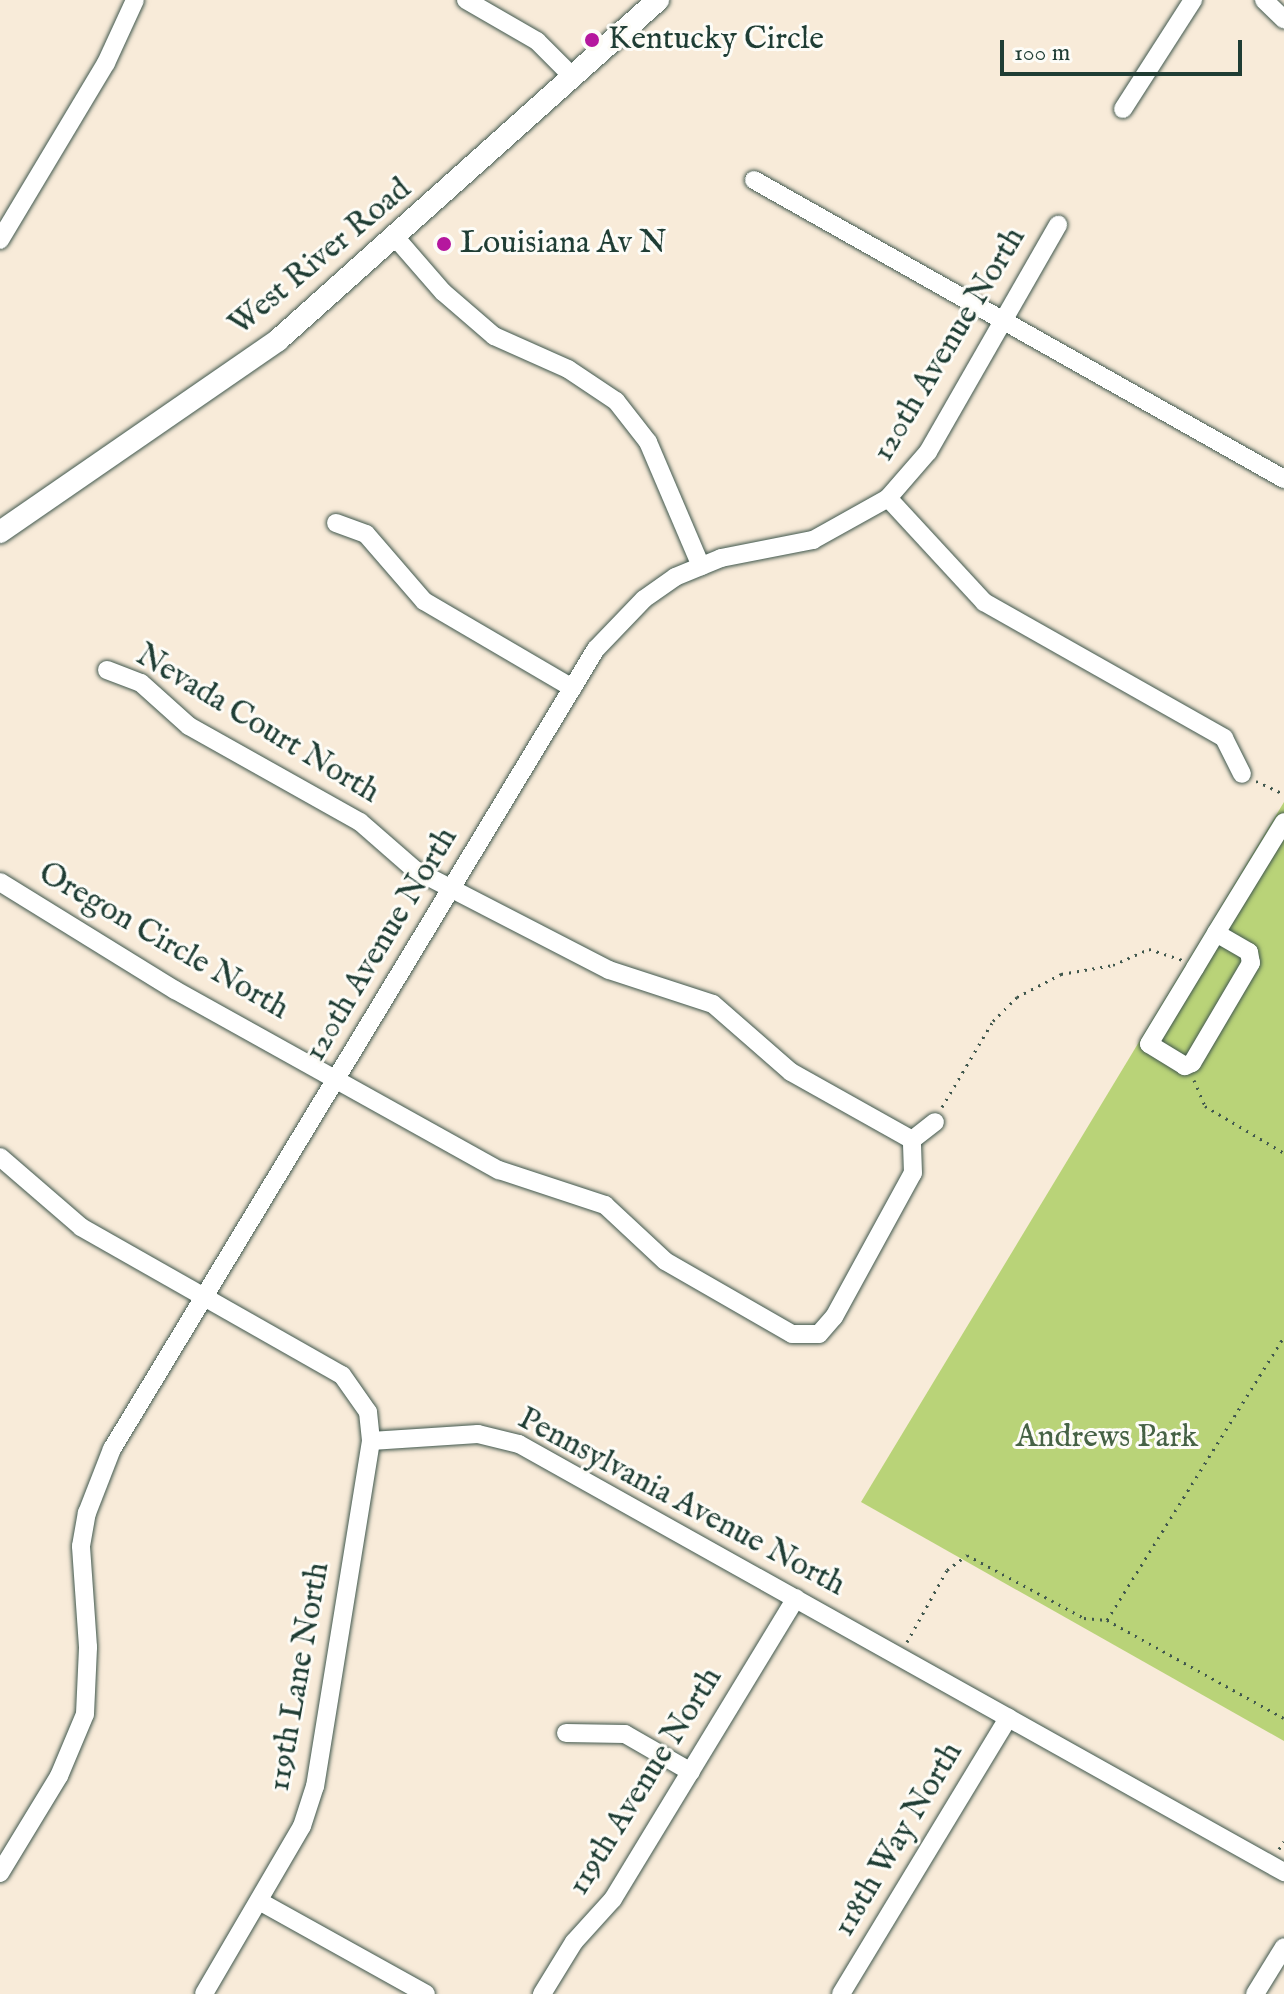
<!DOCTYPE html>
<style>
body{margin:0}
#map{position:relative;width:1284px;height:1994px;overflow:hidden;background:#f8ebd9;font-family:"IM FELL English",serif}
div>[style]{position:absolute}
.green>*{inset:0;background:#b9d378}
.path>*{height:3px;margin-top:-1.5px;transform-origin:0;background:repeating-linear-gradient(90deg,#40574d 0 2px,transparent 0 8px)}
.roads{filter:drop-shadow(0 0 2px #40574d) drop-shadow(0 0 2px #40574d)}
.minor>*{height:18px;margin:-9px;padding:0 9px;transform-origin:9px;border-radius:9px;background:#fff}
.major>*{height:22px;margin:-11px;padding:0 11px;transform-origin:11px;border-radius:11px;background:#fff}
.dots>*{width:22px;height:22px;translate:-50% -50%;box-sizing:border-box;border:4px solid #fdfcf7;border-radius:50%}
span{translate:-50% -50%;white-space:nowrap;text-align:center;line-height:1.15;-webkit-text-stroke:6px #fdfcf7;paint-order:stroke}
.poi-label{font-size:32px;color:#1f3d34}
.left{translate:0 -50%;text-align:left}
.street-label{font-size:32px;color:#1f3d34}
.park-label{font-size:32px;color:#466245}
.scale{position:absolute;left:1000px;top:40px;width:242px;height:36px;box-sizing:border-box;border:4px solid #1f3d34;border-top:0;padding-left:10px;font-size:24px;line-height:28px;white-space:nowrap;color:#1f3d34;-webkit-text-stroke:6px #fdfcf7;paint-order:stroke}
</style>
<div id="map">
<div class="green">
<i style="clip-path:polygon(1284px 802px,1284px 1741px,861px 1502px)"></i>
</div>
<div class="path">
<i style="left:1256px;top:781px;width:31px;rotate:25deg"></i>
<i style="left:1194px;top:1080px;width:28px;rotate:67deg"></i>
<i style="left:1205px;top:1106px;width:92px;rotate:30.7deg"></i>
<i style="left:942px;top:1107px;width:100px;rotate:-59.3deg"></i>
<i style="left:993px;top:1021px;width:34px;rotate:-45deg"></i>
<i style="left:1017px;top:997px;width:50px;rotate:-27.6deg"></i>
<i style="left:1061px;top:974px;width:53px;rotate:-9.8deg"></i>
<i style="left:1113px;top:965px;width:39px;rotate:-24deg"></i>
<i style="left:1149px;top:949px;width:35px;rotate:18deg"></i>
<i style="left:1107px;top:1620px;width:202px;rotate:29deg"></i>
<i style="left:907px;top:1642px;width:82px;rotate:-60.9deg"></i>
<i style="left:947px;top:1570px;width:25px;rotate:-37deg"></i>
<i style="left:967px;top:1555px;width:133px;rotate:28.3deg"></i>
<i style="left:1084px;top:1618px;width:23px;rotate:5deg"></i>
<i style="left:1107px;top:1620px;width:334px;rotate:-58deg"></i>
<i style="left:1279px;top:1849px;width:9px;rotate:-58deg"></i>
</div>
<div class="roads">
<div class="minor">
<i style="left:466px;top:0;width:82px;rotate:30deg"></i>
<i style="left:537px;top:41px;width:51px;rotate:45deg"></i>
<i style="left:1264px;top:0;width:28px;rotate:44deg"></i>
<i style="left:1123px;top:109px;width:130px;rotate:-57.3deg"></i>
<i style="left:754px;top:180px;width:609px;rotate:29.43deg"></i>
<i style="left:396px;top:238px;width:72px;rotate:49deg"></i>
<i style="left:443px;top:292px;width:67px;rotate:40.8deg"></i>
<i style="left:494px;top:336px;width:81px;rotate:24deg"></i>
<i style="left:568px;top:369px;width:58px;rotate:33.7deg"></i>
<i style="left:616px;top:401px;width:52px;rotate:52deg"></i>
<i style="left:648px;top:442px;width:135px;rotate:66.9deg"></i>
<i style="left:0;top:240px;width:206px;rotate:-59.1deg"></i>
<i style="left:106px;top:63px;width:69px;rotate:-65.3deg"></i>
<i style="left:888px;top:498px;width:142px;rotate:47.3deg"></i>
<i style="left:984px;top:602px;width:276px;rotate:29.5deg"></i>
<i style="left:1224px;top:738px;width:40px;rotate:63.4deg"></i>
<i style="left:336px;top:523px;width:32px;rotate:20deg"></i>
<i style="left:366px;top:534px;width:89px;rotate:49.1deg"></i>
<i style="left:424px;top:601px;width:172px;rotate:30.4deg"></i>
<i style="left:107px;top:670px;width:36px;rotate:21deg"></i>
<i style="left:141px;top:683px;width:64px;rotate:41.9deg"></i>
<i style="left:189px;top:726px;width:196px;rotate:29.3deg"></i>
<i style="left:360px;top:822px;width:73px;rotate:41.1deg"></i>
<i style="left:415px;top:870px;width:218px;rotate:27.3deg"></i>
<i style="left:609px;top:970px;width:109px;rotate:18.1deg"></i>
<i style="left:713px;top:1004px;width:103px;rotate:41.1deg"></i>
<i style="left:791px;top:1072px;width:139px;rotate:29.3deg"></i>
<i style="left:0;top:882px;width:206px;rotate:31.7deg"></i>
<i style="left:175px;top:990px;width:371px;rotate:29.1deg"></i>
<i style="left:499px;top:1170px;width:112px;rotate:18.3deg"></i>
<i style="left:605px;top:1205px;width:82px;rotate:43deg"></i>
<i style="left:665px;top:1261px;width:146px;rotate:29.9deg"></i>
<i style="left:792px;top:1334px;width:27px"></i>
<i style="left:819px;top:1334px;width:23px;rotate:-49deg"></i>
<i style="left:834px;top:1317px;width:164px;rotate:-61.3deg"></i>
<i style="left:913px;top:1173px;width:33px;rotate:-92deg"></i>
<i style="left:912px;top:1140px;width:29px;rotate:-38deg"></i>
<i style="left:1216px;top:933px;width:38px;rotate:30deg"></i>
<i style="left:1249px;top:952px;width:11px;rotate:80deg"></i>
<i style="left:1251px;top:963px;width:116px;rotate:120.5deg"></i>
<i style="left:1192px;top:1063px;width:8px;rotate:157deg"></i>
<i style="left:1185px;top:1066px;width:42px;rotate:-148.6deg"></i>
<i style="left:1149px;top:1044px;width:89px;rotate:-58.8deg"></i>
<i style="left:1195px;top:968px;width:41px;rotate:-59deg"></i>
<i style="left:1216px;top:933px;width:130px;rotate:-58.5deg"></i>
<i style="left:0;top:1157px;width:107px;rotate:40.8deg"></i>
<i style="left:81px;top:1227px;width:300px;rotate:29.6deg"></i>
<i style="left:342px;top:1375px;width:45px;rotate:54.9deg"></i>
<i style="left:368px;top:1412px;width:29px;rotate:84deg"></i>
<i style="left:371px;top:1441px;width:350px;rotate:99.2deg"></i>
<i style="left:315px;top:1786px;width:42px;rotate:108deg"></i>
<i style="left:302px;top:1826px;width:194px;rotate:120.3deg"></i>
<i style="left:371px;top:1441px;width:107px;rotate:-3.7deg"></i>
<i style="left:478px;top:1434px;width:42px;rotate:13.7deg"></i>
<i style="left:519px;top:1444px;width:877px;rotate:29.23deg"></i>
<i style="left:566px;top:1733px;width:59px;rotate:1deg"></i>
<i style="left:625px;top:1734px;width:76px;rotate:29.9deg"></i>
<i style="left:0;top:1873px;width:114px;rotate:-58.7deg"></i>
<i style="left:59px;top:1776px;width:67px;rotate:-67.2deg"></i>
<i style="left:85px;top:1714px;width:67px;rotate:-87.4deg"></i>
<i style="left:88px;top:1647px;width:101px;rotate:-94deg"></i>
<i style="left:81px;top:1546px;width:34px;rotate:-80deg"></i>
<i style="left:87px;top:1513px;width:69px;rotate:-68.7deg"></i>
<i style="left:112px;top:1449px;width:935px;rotate:-58.83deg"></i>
<i style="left:596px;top:649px;width:69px;rotate:-46.2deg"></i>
<i style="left:644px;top:599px;width:38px;rotate:-35deg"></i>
<i style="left:675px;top:577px;width:50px;rotate:-22.4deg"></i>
<i style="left:721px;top:558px;width:94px;rotate:-11.1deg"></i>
<i style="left:813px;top:540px;width:86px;rotate:-29.2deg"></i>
<i style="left:888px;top:498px;width:61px;rotate:-49deg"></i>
<i style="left:928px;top:452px;width:262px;rotate:-60.2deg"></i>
<i style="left:259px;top:1901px;width:191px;rotate:29.1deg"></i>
<i style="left:542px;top:1994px;width:61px;rotate:-58.4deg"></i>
<i style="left:574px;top:1942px;width:58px;rotate:-47.8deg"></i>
<i style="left:613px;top:1899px;width:352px;rotate:-58.7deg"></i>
<i style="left:841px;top:1994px;width:323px;rotate:-58.8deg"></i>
<i style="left:1255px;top:1994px;width:55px;rotate:-58.3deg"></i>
</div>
<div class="major">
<i style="left:0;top:532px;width:338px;rotate:-34.6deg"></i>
<i style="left:278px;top:340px;width:510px;rotate:-41.82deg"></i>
</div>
</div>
<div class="dots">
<i style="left:592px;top:40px;background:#b5179e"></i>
<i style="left:444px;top:244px;background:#b5179e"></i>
</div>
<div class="poi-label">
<span class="left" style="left:608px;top:40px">Kentucky Circle</span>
<span class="left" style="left:460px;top:244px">Louisiana Av N</span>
</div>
<div class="street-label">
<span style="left:321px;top:258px;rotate:-40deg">West River Road</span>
<span style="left:950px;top:345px;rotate:-59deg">120th Avenue North</span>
<span style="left:257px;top:725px;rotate:31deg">Nevada Court North</span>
<span style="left:163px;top:942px;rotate:30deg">Oregon Circle North</span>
<span style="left:382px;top:945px;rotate:-59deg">120th Avenue North</span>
<span style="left:681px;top:1503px;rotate:28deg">Pennsylvania Avenue North</span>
<span style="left:300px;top:1677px;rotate:-80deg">119th Lane North</span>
<span style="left:646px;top:1782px;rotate:-58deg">119th Avenue North</span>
<span style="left:899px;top:1840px;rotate:-59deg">118th Way North</span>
</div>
<div class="park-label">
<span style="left:1107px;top:1438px">Andrews Park</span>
</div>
<div class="scale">100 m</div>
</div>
